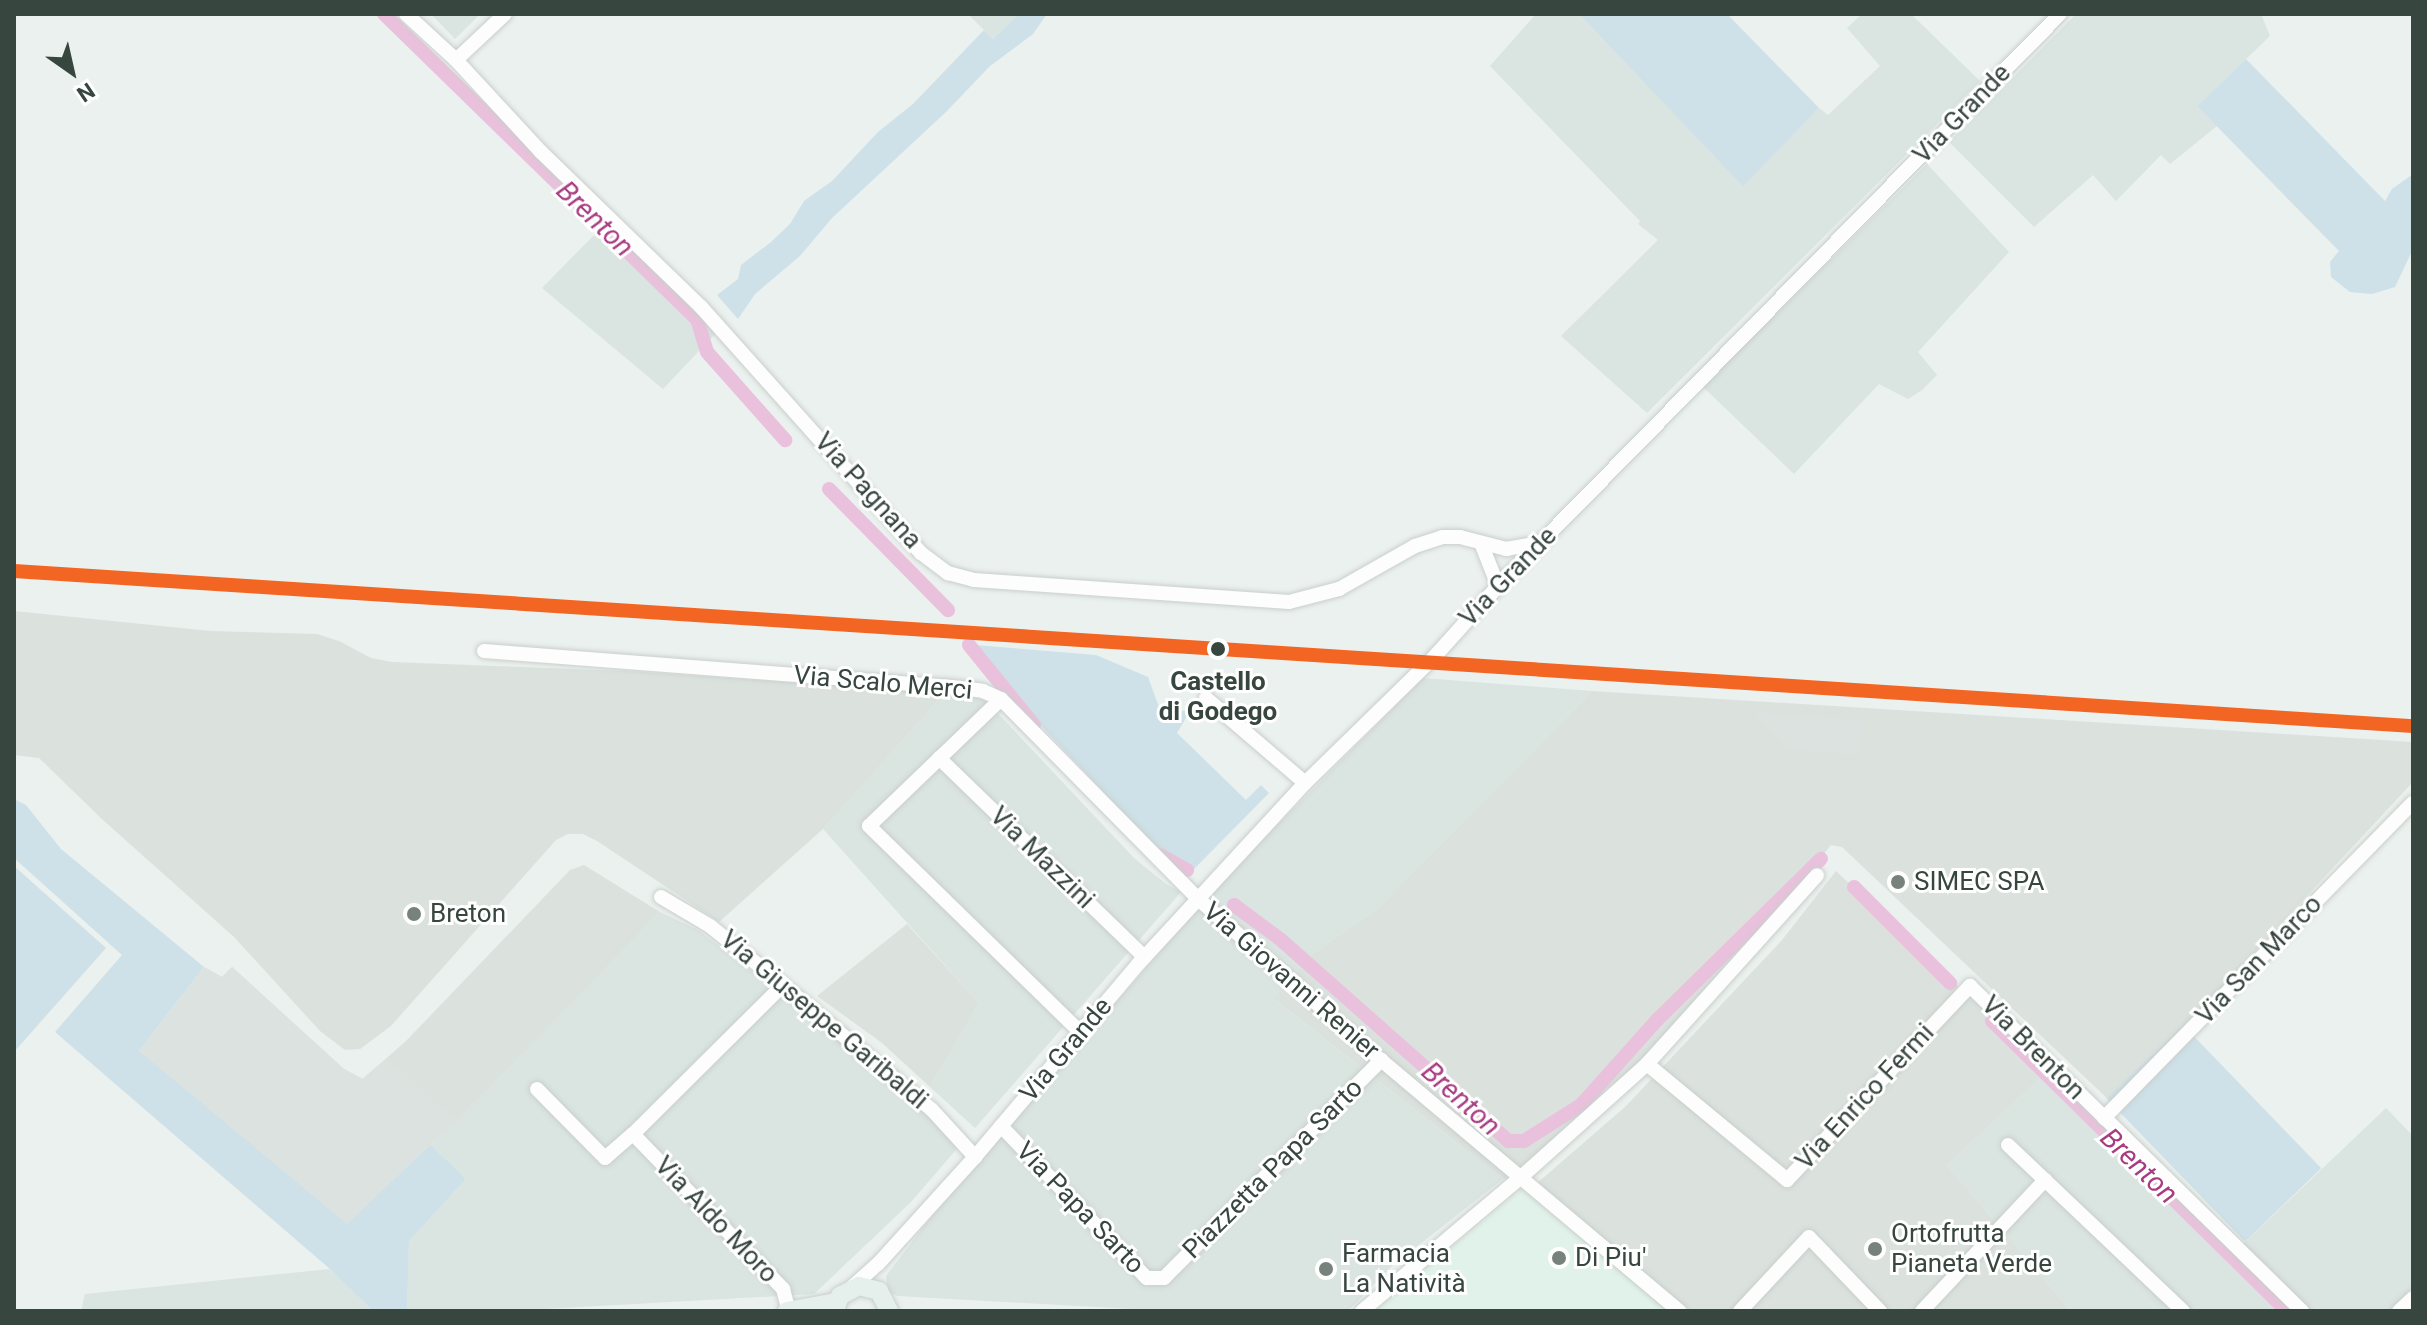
<!DOCTYPE html>
<meta charset="utf-8">
<style>
body{margin:0}
#map{position:relative;width:2427px;height:1325px;overflow:hidden;background:#ebf1ee;font-family:Roboto,sans-serif}
div>[style]{position:absolute}
.residential>*{inset:0;background:#dae4e0}
.commercial>*{inset:0;background:#e0f2e9}
.industrial>*{inset:0;background:#dbe2de}
.green>*{inset:0;background:#cee0e8;transform-origin:0 0}
.parking>*{inset:0;background:#dce2df}
.canal>*{height:14px;margin:-7px;padding:0 7px;transform-origin:7px;border-radius:7px;background:#eac1dc}
.roads{filter:drop-shadow(0 0 2px #c9cfcc) drop-shadow(0 0 2px #c9cfcc)}
.minor>*{height:14px;margin:-7px;padding:0 7px;transform-origin:7px;border-radius:7px;background:#fcfdfc}
.major>*{height:18px;margin:-9px;padding:0 9px;transform-origin:9px;border-radius:9px;background:#e5f0ec}
.rail-1>*{height:14px;margin:-7px;padding:0 7px;transform-origin:7px;border-radius:7px;background:#f26522}
.dots>*{width:22px;height:22px;translate:-50% -50%;box-sizing:border-box;border:4px solid #fff;border-radius:50%}
span{translate:-50% -50%;white-space:nowrap;text-align:center;line-height:1.15;-webkit-text-stroke:6px #fff;paint-order:stroke}
.street-label{font-size:26px;color:#384640}
.stop-label{font-size:26px;color:#384640;font-weight:700}
.poi-label{font-size:26px;color:#384640}
.left{translate:0 -50%;text-align:left}
.water-label{font-size:28px;color:#a73c81;font-style:italic}
.frame{position:absolute;inset:0;border:16px solid #384640;pointer-events:none}
.north{position:absolute;left:32px;top:32px;width:80px;height:80px;-webkit-text-stroke:6px #fff;paint-order:stroke;rotate:146deg;font-size:22px;font-weight:700;line-height:32px;text-align:center;color:#384640}
.north::after{content:'';display:block;margin:auto;width:28px;height:36px;background:#384640;clip-path:polygon(50% 0,100% 100%,50% 72%,0 100%)}
</style>
<div id="map">
<div class="residential">
<i style="clip-path:polygon(431px 14px,480px 14px,455px 39px)"></i>
<i style="clip-path:polygon(968px 14px,1019px 14px,993px 39px)"></i>
<i style="clip-path:polygon(1536px 14px,1579px 14px,1743px 185px,1819px 108px,1828px 115px,1880px 66px,1847px 28px,1862px 14px,1911px 14px,1980px 81px,1647px 413px,1561px 336px,1658px 240px,1638px 224px,1640px 221px,1490px 66px)"></i>
<i style="clip-path:polygon(2076px 14px,2261px 14px,2270px 36px,2197px 106px,2217px 126px,2170px 164px,2161px 155px,2116px 201px,2093px 175px,2034px 227px,1949px 142px)"></i>
<i style="clip-path:polygon(1927px 164px,2009px 252px,1918px 352px,1937px 375px,1922px 390px,1908px 399px,1879px 384px,1794px 474px,1703px 387px)"></i>
<i style="clip-path:polygon(607px 222px,716px 333px,663px 389px,542px 288px)"></i>
<i style="clip-path:polygon(1423px 678px,1592px 691px,1377px 909px,1311px 955px,1275px 1000px,1503px 1179px,1392px 1266px,1348px 1311px,1168px 1311px,898px 1296px,888px 1292px,886px 1276px,931px 1217px,1214px 889px)"></i>
<i style="clip-path:polygon(945px 693px,982px 699px,991px 706px,1134px 858px,1166px 884px,1181px 892px,975px 1128px,930px 1087px,979px 1003px,823px 829px)"></i>
<i style="clip-path:polygon(660px 912px,698px 930px,838px 1038px,961px 1144px,911px 1202px,814px 1294px,509px 1311px,407px 1311px,409px 1241px,466px 1179px,431px 1145px)"></i>
<i style="clip-path:polygon(2048px 1071px,2193px 1214px,2294px 1311px,2071px 1311px,1947px 1165px)"></i>
<i style="clip-path:polygon(2386px 1108px,2413px 1136px,2413px 1288px,2391px 1311px,2309px 1311px,2241px 1246px)"></i>
<i style="clip-path:polygon(330px 1269px,373px 1311px,81px 1311px,85px 1294px)"></i>
</div>
<div class="commercial">
<i style="clip-path:polygon(1528px 1183px,1679px 1311px,1376px 1311px,1381px 1306px)"></i>
</div>
<div class="industrial">
<i style="clip-path:polygon(14px 611px,211px 631px,317px 634px,339px 641px,371px 658px,392px 662px,627px 671px,945px 693px,823px 829px,719px 922px,597px 841px,583px 834px,568px 834px,556px 840px,391px 1026px,360px 1049px,345px 1050px,320px 1031px,234px 937px,103px 820px,39px 758px,14px 755px)"></i>
<i style="clip-path:polygon(1592px 691px,2413px 742px,2413px 782px,2113px 1104px,1842px 847px,1831px 845px,1765px 926px,1611px 1091px,1536px 1158px,1503px 1179px,1274px 999px,1311px 955px,1377px 909px)"></i>
<i style="clip-path:polygon(584px 865px,660px 912px,456px 1121px,347px 1224px,204px 967px,222px 977px,232px 967px,344px 1069px,363px 1079px,407px 1040px,570px 870px)"></i>
<i style="clip-path:polygon(1836px 871px,2048px 1071px,1947px 1165px,2071px 1311px,1691px 1311px,1535px 1185px,1626px 1106px,1782px 940px)"></i>
<i style="clip-path:polygon(907px 924px,979px 1003px,930px 1087px,882px 1043px,817px 996px)"></i>
</div>
<div class="green">
<i style="clip-path:polygon(1019px 14px,1047px 14px,1033px 34px,990px 66px,946px 112px,832px 218px,800px 256px,755px 294px,738px 319px,717px 295px,738px 279px,741px 265px,771px 242px,790px 224px,804px 201px,832px 181px,878px 132px,913px 104px,984px 30px,993px 39px)"></i>
<i style="clip-path:polygon(1579px 14px,1727px 14px,1819px 108px,1743px 186px)"></i>
<i style="clip-path:polygon(2246px 59px,2385px 201px,2392px 189px,2413px 174px,2413px 249px,2395px 287px,2372px 294px,2350px 292px,2331px 277px,2330px 262px,2339px 251px,2197px 106px)"></i>
<i style="clip-path:polygon(975px 645px,1096px 655px,1148px 677px,1160px 710px,1190px 711px,1177px 733px,1246px 800px,1261px 785px,1269px 793px,1194px 869px,1166px 858px,1029px 713px)"></i>
<i style="clip-path:polygon(14px 799px,26px 805px,61px 849px,204px 967px,139px 1051px,431px 1145px,466px 1179px,409px 1241px,407px 1311px,373px 1311px,330px 1269px,55px 1032px,122px 955px,14px 858px)"></i>
<i style="clip-path:polygon(14px 866px,106px 948px,14px 1052px)"></i>
<i style="left:2183px;top:1025px;width:199px;height:106px;rotate:46deg"></i>
</div>
<div class="parking">
<i style="clip-path:polygon(1757px 713px,1861px 720px,1860px 755px,1789px 749px,1756px 717px)"></i>
<i style="clip-path:polygon(204px 967px,222px 977px,232px 967px,344px 1069px,362px 1079px,387px 1058px,456px 1121px,347px 1224px,139px 1051px)"></i>
</div>
<div class="canal">
<i style="left:384px;top:14px;width:437px;rotate:44.3deg"></i>
<i style="left:697px;top:319px;width:34px;rotate:73deg"></i>
<i style="left:707px;top:352px;width:118px;rotate:48.4deg"></i>
<i style="left:829px;top:489px;width:170px;rotate:45.5deg"></i>
<i style="left:969px;top:645px;width:103px;rotate:50.9deg"></i>
<i style="left:1160px;top:855px;width:31px;rotate:29deg"></i>
<i style="left:1854px;top:887px;width:136px;rotate:45deg"></i>
<i style="left:1234px;top:905px;width:57px;rotate:36.5deg"></i>
<i style="left:1280px;top:939px;width:305px;rotate:41.5deg"></i>
<i style="left:1508px;top:1141px;width:16px"></i>
<i style="left:1524px;top:1141px;width:67px;rotate:-32.3deg"></i>
<i style="left:1581px;top:1105px;width:114px;rotate:-48.2deg"></i>
<i style="left:1657px;top:1020px;width:230px;rotate:-44.5deg"></i>
<i style="left:1992px;top:1021px;width:414px;rotate:44.5deg"></i>
</div>
<div class="roads">
<div class="minor">
<i style="left:406px;top:14px;width:68px;rotate:42.6deg"></i>
<i style="left:456px;top:60px;width:125px;rotate:47.3deg"></i>
<i style="left:541px;top:152px;width:223px;rotate:44.1deg"></i>
<i style="left:701px;top:307px;width:330px;rotate:48.2deg"></i>
<i style="left:921px;top:553px;width:34px;rotate:37deg"></i>
<i style="left:948px;top:573px;width:27px;rotate:15deg"></i>
<i style="left:974px;top:580px;width:316px;rotate:4deg"></i>
<i style="left:1289px;top:602px;width:52px;rotate:-14.6deg"></i>
<i style="left:1339px;top:589px;width:87px;rotate:-29.5deg"></i>
<i style="left:1415px;top:546px;width:28px;rotate:-18deg"></i>
<i style="left:1442px;top:537px;width:18px"></i>
<i style="left:1460px;top:537px;width:48px;rotate:14.6deg"></i>
<i style="left:1506px;top:549px;width:35px;rotate:-10deg"></i>
<i style="left:456px;top:60px;width:67px;rotate:-43.2deg"></i>
<i style="left:1481px;top:543px;width:46px;rotate:68.4deg"></i>
<i style="left:484px;top:651px;width:469px;rotate:4.4deg"></i>
<i style="left:952px;top:687px;width:31px;rotate:7deg"></i>
<i style="left:983px;top:691px;width:20px;rotate:24deg"></i>
<i style="left:1001px;top:699px;width:279px;rotate:45.4deg"></i>
<i style="left:1197px;top:898px;width:245px;rotate:41.4deg"></i>
<i style="left:1381px;top:1060px;width:390px;rotate:40.1deg"></i>
<i style="left:1206px;top:698px;width:130px;rotate:40.6deg"></i>
<i style="left:1001px;top:699px;width:183px;rotate:136.1deg"></i>
<i style="left:869px;top:826px;width:295px;rotate:44.3deg"></i>
<i style="left:939px;top:758px;width:286px;rotate:44.1deg"></i>
<i style="left:661px;top:897px;width:57px;rotate:30.6deg"></i>
<i style="left:710px;top:926px;width:94px;rotate:38.9deg"></i>
<i style="left:783px;top:985px;width:194px;rotate:40deg"></i>
<i style="left:932px;top:1110px;width:64px;rotate:47.5deg"></i>
<i style="left:783px;top:985px;width:211px;rotate:135.2deg"></i>
<i style="left:633px;top:1134px;width:216px;rotate:45.9deg"></i>
<i style="left:783px;top:1289px;width:23px;rotate:75deg"></i>
<i style="left:1647px;top:1064px;width:182px;rotate:39.6deg"></i>
<i style="left:1787px;top:1180px;width:267px;rotate:-46.7deg"></i>
<i style="left:1970px;top:986px;width:465px;rotate:44.4deg"></i>
<i style="left:537px;top:1089px;width:97px;rotate:45.4deg"></i>
<i style="left:605px;top:1158px;width:37px;rotate:-41deg"></i>
<i style="left:2104px;top:1118px;width:441px;rotate:-45.6deg"></i>
<i style="left:1001px;top:1126px;width:211px;rotate:46.2deg"></i>
<i style="left:1147px;top:1278px;width:17px"></i>
<i style="left:1164px;top:1278px;width:308px;rotate:-45.1deg"></i>
<i style="left:2008px;top:1145px;width:241px;rotate:43.5deg"></i>
<i style="left:851px;top:1288px;width:36px;rotate:-42deg"></i>
<i style="left:878px;top:1264px;width:144px;rotate:-47.8deg"></i>
<i style="left:975px;top:1157px;width:254px;rotate:-49.8deg"></i>
<i style="left:1139px;top:963px;width:245px;rotate:-47.3deg"></i>
<i style="left:1305px;top:783px;width:182px;rotate:-44.3deg"></i>
<i style="left:1435px;top:656px;width:94px;rotate:-48deg"></i>
<i style="left:1498px;top:586px;width:802px;rotate:-45.51deg"></i>
<i style="left:1362px;top:1311px;width:207px;rotate:-40.1deg"></i>
<i style="left:1520px;top:1178px;width:171px;rotate:-41.9deg"></i>
<i style="left:1647px;top:1064px;width:254px;rotate:-48deg"></i>
<i style="left:1740px;top:1311px;width:101px;rotate:-47deg"></i>
<i style="left:1809px;top:1237px;width:103px;rotate:46.2deg"></i>
<i style="left:1922px;top:1311px;width:180px;rotate:-46.8deg"></i>
<i style="left:2399px;top:1311px;width:19px;rotate:-43deg"></i>
</div>
<div class="major">
<i style="left:787px;top:1311px;width:51px;rotate:-10.2deg"></i>
<i style="left:835px;top:1311px;width:16px;rotate:-72deg"></i>
<i style="left:840px;top:1296px;width:21px;rotate:-28deg"></i>
<i style="left:859px;top:1286px;width:21px;rotate:14deg"></i>
<i style="left:879px;top:1291px;width:22px;rotate:63deg"></i>
</div>
</div>
<div class="rail-1">
<i style="left:14px;top:571px;width:2404px;rotate:3.7deg"></i>
</div>
<div class="dots">
<i style="left:1218px;top:649px;background:#384640"></i>
<i style="left:1898px;top:882px;background:#77827d"></i>
<i style="left:414px;top:914px;background:#77827d"></i>
<i style="left:1875px;top:1249px;background:#77827d"></i>
<i style="left:1559px;top:1258px;background:#77827d"></i>
<i style="left:1326px;top:1269px;background:#77827d"></i>
</div>
<div class="street-label">
<span style="left:1962px;top:114px;rotate:-46deg">Via Grande</span>
<span style="left:868px;top:491px;rotate:48deg">Via Pagnana</span>
<span style="left:1508px;top:577px;rotate:-46deg">Via Grande</span>
<span style="left:883px;top:683px;rotate:5deg">Via Scalo Merci</span>
<span style="left:1042px;top:858px;rotate:44deg">Via Mazzini</span>
<span style="left:2259px;top:960px;rotate:-46deg">Via San Marco</span>
<span style="left:1291px;top:981px;rotate:41deg">Via Giovanni Renier</span>
<span style="left:824px;top:1020px;rotate:40deg">Via Giuseppe Garibaldi</span>
<span style="left:2033px;top:1048px;rotate:45deg">Via Brenton</span>
<span style="left:1066px;top:1050px;rotate:-50deg">Via Grande</span>
<span style="left:1865px;top:1097px;rotate:-47deg">Via Enrico Fermi</span>
<span style="left:1273px;top:1169px;rotate:-45deg">Piazzetta Papa Sarto</span>
<span style="left:1080px;top:1208px;rotate:46deg">Via Papa Sarto</span>
<span style="left:716px;top:1220px;rotate:46deg">Via Aldo Moro</span>
</div>
<div class="stop-label">
<span style="left:1218px;top:697px">Castello<br>di Godego</span>
</div>
<div class="poi-label">
<span class="left" style="left:1914px;top:882px">SIMEC SPA</span>
<span class="left" style="left:430px;top:914px">Breton</span>
<span class="left" style="left:1891px;top:1249px">Ortofrutta<br>Pianeta Verde</span>
<span class="left" style="left:1342px;top:1269px">Farmacia<br>La Natività</span>
<span class="left" style="left:1575px;top:1258px">Di Piu'</span>
</div>
<div class="water-label">
<span style="left:595px;top:219px;rotate:44deg">Brenton</span>
<span style="left:1461px;top:1099px;rotate:42deg">Brenton</span>
<span style="left:2139px;top:1166px;rotate:44deg">Brenton</span>
</div>
<div class="frame"></div>
<div class="north">N</div>
</div>
